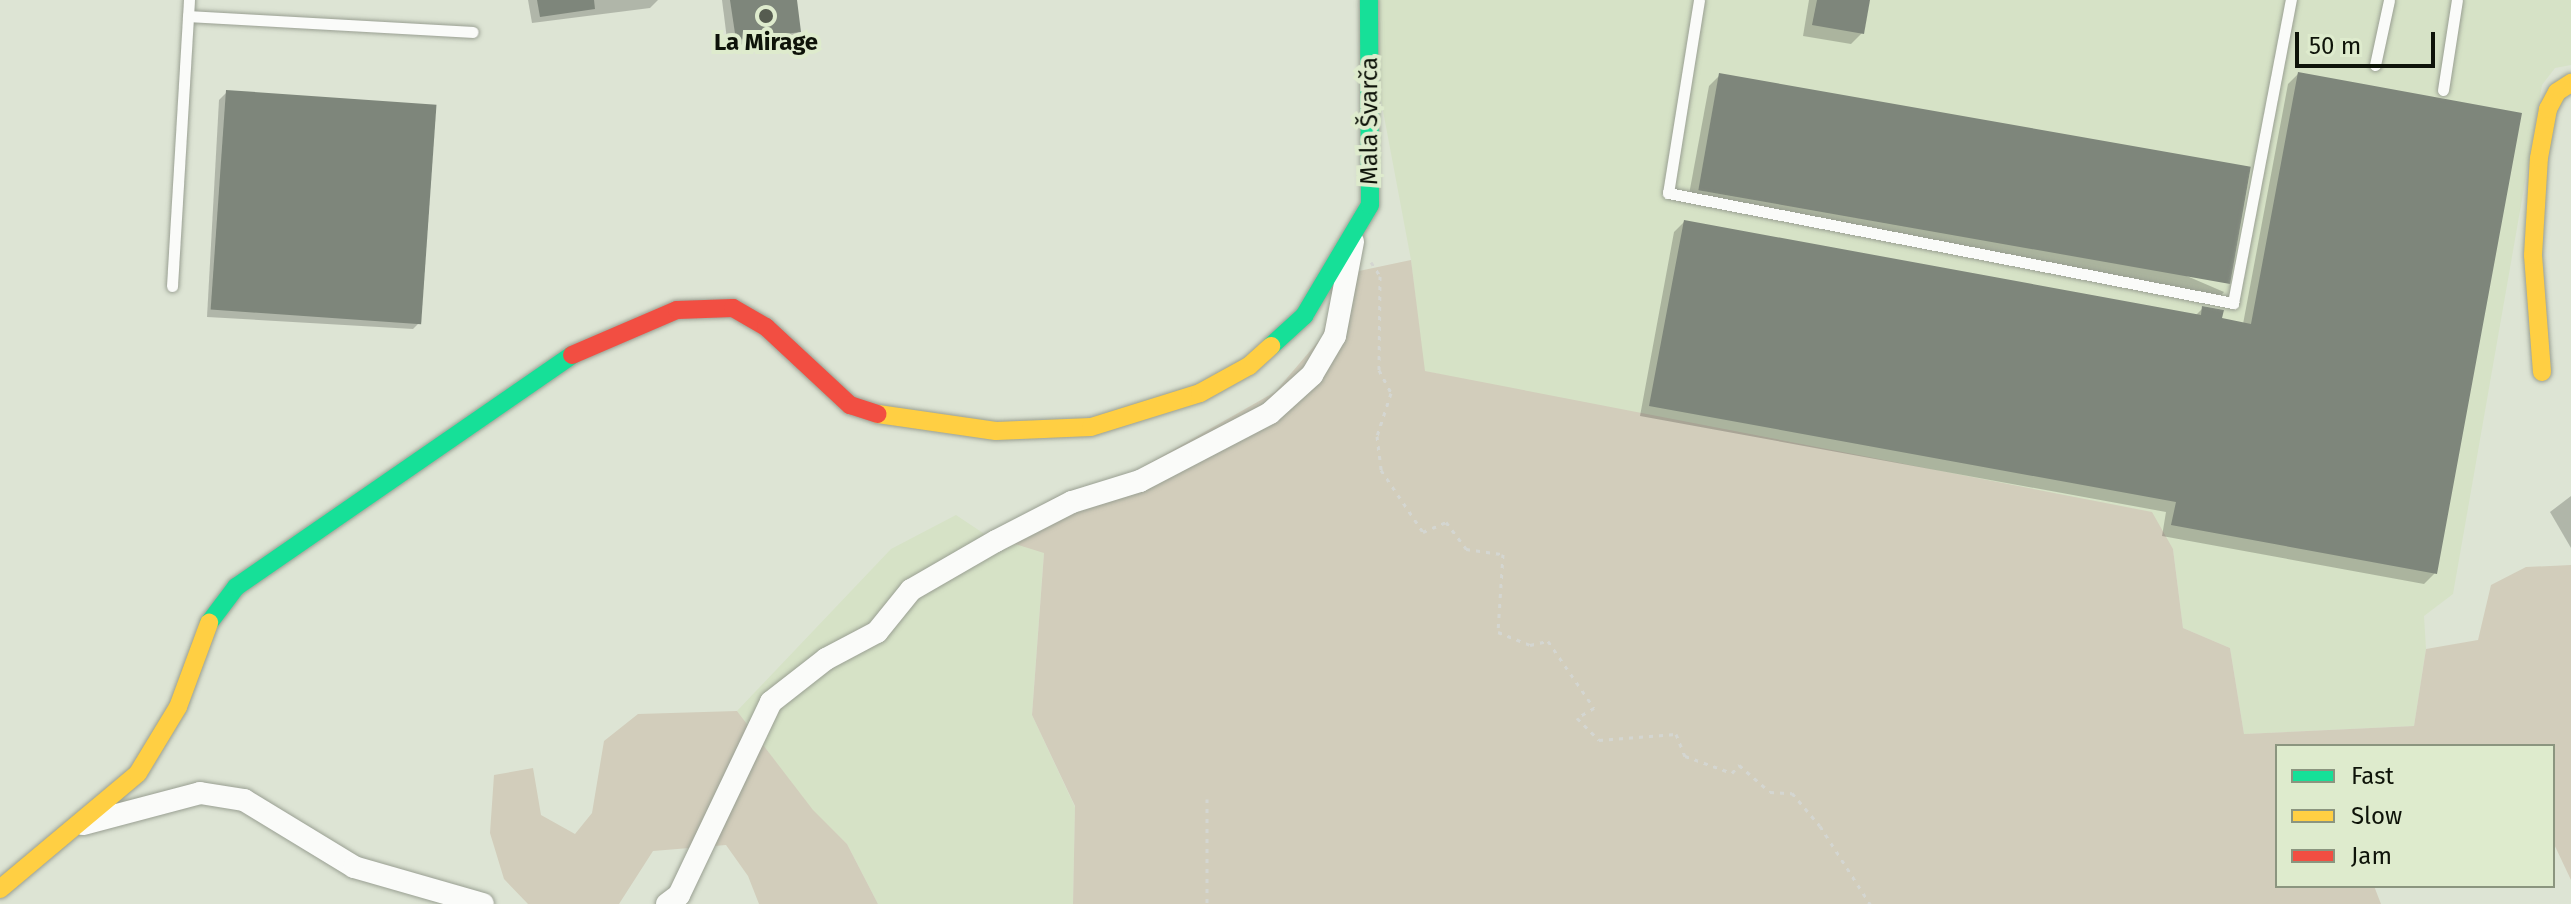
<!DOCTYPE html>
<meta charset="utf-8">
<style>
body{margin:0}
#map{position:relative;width:2571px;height:904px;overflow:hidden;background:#dde4d4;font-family:"Fira Sans",sans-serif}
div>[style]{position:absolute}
.built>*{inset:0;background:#d6e2c6}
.green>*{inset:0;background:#d2cdbb}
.shadow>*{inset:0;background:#0003}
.building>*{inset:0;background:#7e867b;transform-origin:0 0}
.path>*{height:3px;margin-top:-1.5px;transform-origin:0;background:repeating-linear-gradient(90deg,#d4d6d1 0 4px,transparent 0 10px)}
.roads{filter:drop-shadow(0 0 2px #999f92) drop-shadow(0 0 2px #999f92)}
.lane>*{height:11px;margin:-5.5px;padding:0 5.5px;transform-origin:5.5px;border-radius:5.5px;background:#fafbf9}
.street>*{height:22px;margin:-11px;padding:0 11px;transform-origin:11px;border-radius:11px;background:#fafbf9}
.fast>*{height:18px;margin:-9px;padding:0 9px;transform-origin:9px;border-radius:9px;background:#16e098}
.slow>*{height:18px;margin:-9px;padding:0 9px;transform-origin:9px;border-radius:9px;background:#ffcf43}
.jam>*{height:18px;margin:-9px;padding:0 9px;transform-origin:9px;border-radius:9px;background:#f24e42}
.dots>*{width:22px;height:22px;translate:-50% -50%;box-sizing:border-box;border:4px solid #deebcd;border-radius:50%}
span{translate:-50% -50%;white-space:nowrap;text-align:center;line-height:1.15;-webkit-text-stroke:8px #deebcd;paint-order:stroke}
.poi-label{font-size:24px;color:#0e1309;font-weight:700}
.street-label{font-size:24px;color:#0e1309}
.legend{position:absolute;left:2275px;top:744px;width:280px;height:144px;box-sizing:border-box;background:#deebcd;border:2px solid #8b957f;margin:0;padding:10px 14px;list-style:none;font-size:24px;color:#0e1309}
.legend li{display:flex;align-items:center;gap:16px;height:40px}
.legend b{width:40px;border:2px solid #8b957f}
.scale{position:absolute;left:2295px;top:32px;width:140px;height:36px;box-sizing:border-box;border:4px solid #0e1309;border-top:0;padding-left:10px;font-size:24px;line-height:28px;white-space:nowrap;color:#0e1309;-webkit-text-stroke:6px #deebcd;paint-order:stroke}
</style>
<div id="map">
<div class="built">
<i style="clip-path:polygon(1378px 0,2571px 0,2571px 65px,2555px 68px,2542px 85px,2453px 594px,2424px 616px,2426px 649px,2414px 726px,2244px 734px,2230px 648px,2183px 628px,2173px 549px,1671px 422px,1424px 371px,1411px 260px,1378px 84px)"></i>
<i style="clip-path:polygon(956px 515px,986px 535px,1044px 552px,1032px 715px,1075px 807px,1073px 904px,878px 904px,847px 844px,813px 811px,737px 711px,891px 549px)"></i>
</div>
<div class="green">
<i style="clip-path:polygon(1411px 260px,1425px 371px,2152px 512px,2173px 549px,2183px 628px,2230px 648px,2244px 734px,2414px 726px,2426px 649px,2478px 640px,2491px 585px,2526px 567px,2571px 565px,2571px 880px,2553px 842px,2553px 746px,2277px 746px,2277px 886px,2374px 886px,2381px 904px,1073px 904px,1075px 806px,1032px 715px,1044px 553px,986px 535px,1058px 496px,1127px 476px,1275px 392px,1322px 337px,1340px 275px)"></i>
<i style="clip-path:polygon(737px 711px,813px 810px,847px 844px,878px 904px,759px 904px,748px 876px,726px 845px,653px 851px,619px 904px,528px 904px,504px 879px,490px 833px,494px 775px,533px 768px,541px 815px,575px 834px,592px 813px,604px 741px,638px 714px)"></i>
</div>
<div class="shadow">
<i style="clip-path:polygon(528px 0,658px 0,650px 8px,532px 23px)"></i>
<i style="clip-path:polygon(722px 0,795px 0,799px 31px,791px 39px,728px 47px)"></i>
<i style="clip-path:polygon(1809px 0,1868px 0,1862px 33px,1851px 44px,1803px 36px)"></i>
<i style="clip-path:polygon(2298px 74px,2435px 573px,2424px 584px,2162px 536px,2166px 512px,1640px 416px,1674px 232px,1684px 222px,2195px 316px,2203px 308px,2220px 320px,2243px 324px,2288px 84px)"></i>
<i style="clip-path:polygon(1720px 75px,2224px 292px,2214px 303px,1688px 200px,1709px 86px)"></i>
<i style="clip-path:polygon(227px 92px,421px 321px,413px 329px,207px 317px,219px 100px)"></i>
<i style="clip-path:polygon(2571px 496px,2571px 548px,2550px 512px)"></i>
</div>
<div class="building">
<i style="clip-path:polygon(537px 0,594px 0,595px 9px,540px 17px)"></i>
<i style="clip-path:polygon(730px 0,797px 0,801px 32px,736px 40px)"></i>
<i style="clip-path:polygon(1817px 0,1870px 0,1864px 34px,1812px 25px)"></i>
<i style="clip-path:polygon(2298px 72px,2522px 113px,2437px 574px,2171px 525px,2176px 502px,1649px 406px,1684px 220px,2201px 315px,2202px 306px,2224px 310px,2222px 318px,2251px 324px)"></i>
<i style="left:1719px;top:73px;width:540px;height:119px;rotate:10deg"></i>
<i style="left:226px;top:90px;width:211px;height:220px;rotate:4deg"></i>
</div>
<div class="path">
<i style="left:1371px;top:262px;width:17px;rotate:57deg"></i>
<i style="left:1380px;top:276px;width:94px;rotate:90.6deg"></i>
<i style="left:1379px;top:370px;width:26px;rotate:62deg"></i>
<i style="left:1391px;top:393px;width:45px;rotate:108deg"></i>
<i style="left:1377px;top:436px;width:34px;rotate:83deg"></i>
<i style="left:1381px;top:470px;width:75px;rotate:55.9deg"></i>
<i style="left:1423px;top:532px;width:25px;rotate:-23deg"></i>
<i style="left:1446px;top:522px;width:34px;rotate:53deg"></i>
<i style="left:1466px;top:549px;width:37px;rotate:8deg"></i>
<i style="left:1503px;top:554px;width:78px;rotate:93.7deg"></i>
<i style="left:1498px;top:632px;width:35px;rotate:22deg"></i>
<i style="left:1530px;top:645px;width:18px;rotate:-13deg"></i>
<i style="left:1548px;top:641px;width:81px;rotate:55.5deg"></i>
<i style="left:1594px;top:708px;width:20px;rotate:150deg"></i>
<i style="left:1577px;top:718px;width:31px;rotate:45deg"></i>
<i style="left:1599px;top:740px;width:77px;rotate:-4.5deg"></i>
<i style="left:1676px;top:734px;width:24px;rotate:68deg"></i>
<i style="left:1685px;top:756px;width:50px;rotate:19.9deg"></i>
<i style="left:1732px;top:773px;width:11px;rotate:-49deg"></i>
<i style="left:1739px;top:765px;width:41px;rotate:41.1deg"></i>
<i style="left:1770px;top:792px;width:22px;rotate:3deg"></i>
<i style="left:1792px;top:793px;width:43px;rotate:49.7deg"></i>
<i style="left:1820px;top:826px;width:93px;rotate:57.3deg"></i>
<i style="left:1207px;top:799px;width:105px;rotate:90deg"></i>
</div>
<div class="roads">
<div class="lane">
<i style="left:1699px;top:0;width:195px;rotate:99.1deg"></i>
<i style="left:1668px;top:193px;width:576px;rotate:11.02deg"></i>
<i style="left:2233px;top:303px;width:309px;rotate:-79.2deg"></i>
<i style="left:188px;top:16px;width:285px;rotate:3.2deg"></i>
<i style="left:2375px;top:65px;width:66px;rotate:-77.8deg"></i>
<i style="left:2443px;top:90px;width:91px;rotate:-81.2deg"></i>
<i style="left:172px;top:286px;width:287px;rotate:-86.6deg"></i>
</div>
<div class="street">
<i style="left:83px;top:824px;width:121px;rotate:-14.8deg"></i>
<i style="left:200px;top:793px;width:45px;rotate:9deg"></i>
<i style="left:244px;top:800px;width:129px;rotate:31.3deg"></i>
<i style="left:354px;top:867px;width:134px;rotate:16deg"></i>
<i style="left:667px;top:904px;width:15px;rotate:-37deg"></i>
<i style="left:679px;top:895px;width:214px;rotate:-64.5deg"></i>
<i style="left:771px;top:702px;width:70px;rotate:-38deg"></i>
<i style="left:826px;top:659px;width:58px;rotate:-27.9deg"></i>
<i style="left:877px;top:632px;width:54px;rotate:-51deg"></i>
<i style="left:911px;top:590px;width:98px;rotate:-30deg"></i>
<i style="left:996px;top:541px;width:85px;rotate:-27.2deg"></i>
<i style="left:1072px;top:502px;width:71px;rotate:-17.2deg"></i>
<i style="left:1140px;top:481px;width:147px;rotate:-27.6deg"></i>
<i style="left:1270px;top:413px;width:57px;rotate:-42.1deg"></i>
<i style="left:1312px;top:375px;width:45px;rotate:-59.5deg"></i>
<i style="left:1335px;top:336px;width:96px;rotate:-79.2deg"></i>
</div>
<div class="fast">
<i style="left:1271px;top:346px;width:45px;rotate:-42.3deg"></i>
<i style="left:1304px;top:316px;width:129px;rotate:-59.3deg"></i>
<i style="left:1370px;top:205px;width:205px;rotate:-90.3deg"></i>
<i style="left:209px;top:623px;width:45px;rotate:-53.1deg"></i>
<i style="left:236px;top:587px;width:408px;rotate:-34.6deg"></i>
</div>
<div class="slow">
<i style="left:2542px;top:372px;width:117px;rotate:-94.4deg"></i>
<i style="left:2533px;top:255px;width:97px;rotate:-86.5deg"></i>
<i style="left:2539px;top:158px;width:50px;rotate:-79.6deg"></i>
<i style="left:2548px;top:109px;width:19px;rotate:-62deg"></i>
<i style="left:2557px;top:92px;width:17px;rotate:-33deg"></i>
<i style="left:878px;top:414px;width:119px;rotate:8.2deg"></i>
<i style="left:996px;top:431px;width:95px;rotate:-2.4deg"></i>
<i style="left:1091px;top:427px;width:114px;rotate:-17.3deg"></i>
<i style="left:1200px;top:393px;width:56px;rotate:-28.9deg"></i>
<i style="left:1249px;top:366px;width:30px;rotate:-42deg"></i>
<i style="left:0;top:889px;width:180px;rotate:-40deg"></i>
<i style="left:138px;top:773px;width:77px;rotate:-58.8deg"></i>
<i style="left:178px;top:707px;width:90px;rotate:-69.7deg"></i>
</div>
<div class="jam">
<i style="left:572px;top:355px;width:114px;rotate:-23.2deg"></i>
<i style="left:677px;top:310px;width:56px;rotate:-2deg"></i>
<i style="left:733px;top:308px;width:38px;rotate:30deg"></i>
<i style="left:766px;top:327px;width:115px;rotate:42.9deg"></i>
<i style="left:850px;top:405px;width:29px;rotate:18deg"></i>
</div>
</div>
<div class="dots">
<i style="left:766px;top:16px;background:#565c50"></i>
</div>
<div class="poi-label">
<span style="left:766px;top:43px">La Mirage</span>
</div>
<div class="street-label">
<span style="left:1370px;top:121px;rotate:-90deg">Mala Švarča</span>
</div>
<ul class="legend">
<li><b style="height:10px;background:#16e098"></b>Fast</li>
<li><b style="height:10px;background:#ffcf43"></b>Slow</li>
<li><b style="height:10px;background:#f24e42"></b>Jam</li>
</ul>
<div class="scale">50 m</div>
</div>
